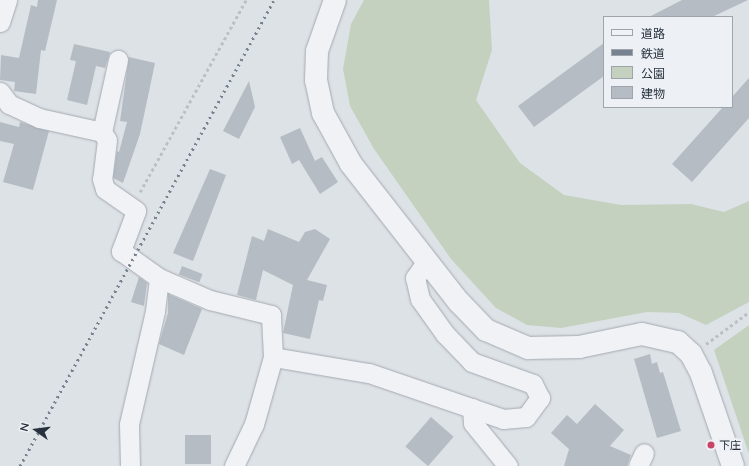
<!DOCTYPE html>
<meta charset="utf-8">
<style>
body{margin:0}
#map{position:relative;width:749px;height:466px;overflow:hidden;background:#dde2e7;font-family:Mulish,"Noto Sans JP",sans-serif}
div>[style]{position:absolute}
.green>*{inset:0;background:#c5d1bf}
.building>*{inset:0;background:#b5bcc3;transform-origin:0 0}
.path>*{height:2.5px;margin-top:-1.25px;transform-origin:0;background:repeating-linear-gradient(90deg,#bcc0c5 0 3px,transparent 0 6px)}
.roads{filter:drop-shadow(0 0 1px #a3a9b1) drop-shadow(0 0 1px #a3a9b1)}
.minor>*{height:19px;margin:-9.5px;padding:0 9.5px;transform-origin:9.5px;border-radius:9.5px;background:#f0f2f5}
.tertiary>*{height:22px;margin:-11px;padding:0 11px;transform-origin:11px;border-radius:11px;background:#f0f2f5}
.rail>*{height:3px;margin-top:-1.5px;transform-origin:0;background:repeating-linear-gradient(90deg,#778390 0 2px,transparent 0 6px)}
.dots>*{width:11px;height:11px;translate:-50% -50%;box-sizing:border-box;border:2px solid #edf1f5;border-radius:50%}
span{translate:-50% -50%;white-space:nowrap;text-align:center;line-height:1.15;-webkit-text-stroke:4px #edf1f5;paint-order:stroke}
.poi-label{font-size:11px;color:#27313d}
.left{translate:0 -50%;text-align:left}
.legend{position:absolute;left:603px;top:16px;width:130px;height:92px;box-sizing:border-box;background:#edf1f5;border:1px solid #9ea4ab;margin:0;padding:5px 7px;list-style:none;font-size:12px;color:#27313d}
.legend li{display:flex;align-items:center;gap:8px;height:20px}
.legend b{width:20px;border:1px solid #9ea4ab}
.north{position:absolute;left:16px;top:410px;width:40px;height:40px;-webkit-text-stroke:3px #edf1f5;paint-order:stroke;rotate:284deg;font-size:11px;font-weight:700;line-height:16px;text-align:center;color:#27313d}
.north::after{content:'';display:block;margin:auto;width:14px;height:18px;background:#27313d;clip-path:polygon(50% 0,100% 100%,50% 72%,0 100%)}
</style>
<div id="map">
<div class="green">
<i style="clip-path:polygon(364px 0,489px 0,492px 50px,476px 100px,520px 163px,564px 195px,621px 205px,691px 204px,724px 212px,749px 201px,749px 302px,706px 325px,679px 313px,647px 312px,561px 328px,527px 325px,496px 308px,451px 259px,374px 149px,350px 106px,343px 69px,351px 24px)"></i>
<i style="clip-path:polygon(749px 325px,749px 454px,714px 350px)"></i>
</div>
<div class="building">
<i style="clip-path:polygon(38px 0,57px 0,45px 51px,41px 50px,36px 94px,14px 91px,15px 82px,0 80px,1px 55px,19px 58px,31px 5px,37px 7px)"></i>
<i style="clip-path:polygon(682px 0,748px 0,712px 17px,649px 17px)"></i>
<i style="clip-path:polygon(604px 43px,604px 76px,534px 127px,518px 106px)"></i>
<i style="clip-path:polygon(74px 44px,110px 52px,105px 68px,96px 66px,87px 105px,67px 100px,76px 61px,70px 60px)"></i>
<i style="clip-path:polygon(129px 57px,155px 63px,140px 134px,123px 183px,113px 178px,117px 151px,119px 152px,127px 122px,120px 121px)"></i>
<i style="clip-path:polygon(749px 78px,749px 118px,692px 182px,672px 164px,723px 107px,732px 107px,732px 97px)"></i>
<i style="clip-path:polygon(249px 81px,255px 107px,239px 139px,223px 131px)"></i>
<i style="clip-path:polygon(0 122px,19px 127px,20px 122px,49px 131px,33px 190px,3px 182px,14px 144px,0 141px)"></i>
<i style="clip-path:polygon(300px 128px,315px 161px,322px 157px,338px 182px,320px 194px,299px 160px,292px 164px,280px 137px)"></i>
<i style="clip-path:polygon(210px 169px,226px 175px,193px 261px,173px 253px)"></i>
<i style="clip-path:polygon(268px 229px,299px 242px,305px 232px,315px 229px,330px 239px,307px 280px,327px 285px,323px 301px,319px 300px,310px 339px,283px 333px,293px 285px,263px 270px,256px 300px,237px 295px,252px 236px,264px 241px)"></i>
<i style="left:182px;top:266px;width:22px;height:9px;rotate:21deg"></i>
<i style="clip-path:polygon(139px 277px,147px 283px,144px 306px,131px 302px)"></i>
<i style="clip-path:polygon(168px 294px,202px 309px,184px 355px,159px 344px,168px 313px)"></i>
<i style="clip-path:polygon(650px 354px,652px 364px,657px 362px,660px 373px,663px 372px,681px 431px,657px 438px,634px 359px)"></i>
<i style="clip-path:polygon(595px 404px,624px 430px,610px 446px,631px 455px,627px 466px,564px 466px,569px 449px,551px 433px,567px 415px,577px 424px)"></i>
<i style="left:431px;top:417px;width:30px;height:39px;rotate:41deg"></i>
<i style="left:211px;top:435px;width:29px;height:26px;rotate:90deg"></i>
</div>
<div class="path">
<i style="left:140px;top:192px;width:219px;rotate:-61.1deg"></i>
<i style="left:706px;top:344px;width:54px;rotate:-36.7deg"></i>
</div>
<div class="roads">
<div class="minor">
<i style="left:0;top:22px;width:23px;rotate:-72deg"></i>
<i style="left:0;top:92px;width:15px;rotate:53deg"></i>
<i style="left:9px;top:104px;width:33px;rotate:25deg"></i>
<i style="left:39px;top:118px;width:65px;rotate:12.5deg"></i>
<i style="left:102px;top:132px;width:9px;rotate:58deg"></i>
<i style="left:107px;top:140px;width:39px;rotate:97deg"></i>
<i style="left:102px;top:179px;width:10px;rotate:73deg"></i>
<i style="left:105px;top:189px;width:38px;rotate:35deg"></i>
<i style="left:136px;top:211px;width:43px;rotate:110.6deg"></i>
<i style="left:121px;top:251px;width:47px;rotate:35.4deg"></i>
<i style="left:159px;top:278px;width:56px;rotate:23.3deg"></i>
<i style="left:210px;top:300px;width:63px;rotate:13.8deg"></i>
<i style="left:271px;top:315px;width:42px;rotate:87.3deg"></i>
<i style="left:273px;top:357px;width:70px;rotate:105.8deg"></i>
<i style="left:254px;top:424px;width:47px;rotate:115.5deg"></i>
<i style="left:102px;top:132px;width:74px;rotate:-77.5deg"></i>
<i style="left:273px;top:357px;width:97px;rotate:9.5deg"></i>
<i style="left:369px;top:373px;width:142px;rotate:18.9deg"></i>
<i style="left:503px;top:419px;width:23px;rotate:-5deg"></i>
<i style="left:526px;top:417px;width:24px;rotate:-54deg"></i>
<i style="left:540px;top:398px;width:16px;rotate:-117deg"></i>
<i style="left:533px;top:384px;width:65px;rotate:-160.2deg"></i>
<i style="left:472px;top:362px;width:39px;rotate:-134deg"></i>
<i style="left:445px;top:334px;width:43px;rotate:-125.5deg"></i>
<i style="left:420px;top:299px;width:22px;rotate:-103deg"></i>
<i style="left:415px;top:278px;width:21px;rotate:-55deg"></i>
<i style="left:472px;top:408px;width:15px;rotate:86deg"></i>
<i style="left:473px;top:423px;width:55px;rotate:50.9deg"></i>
<i style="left:130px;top:466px;width:42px;rotate:-91.4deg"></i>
<i style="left:129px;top:424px;width:116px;rotate:-77deg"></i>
<i style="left:155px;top:311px;width:33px;rotate:-83deg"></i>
<i style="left:638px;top:466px;width:14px;rotate:-65deg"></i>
</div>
<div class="tertiary">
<i style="left:335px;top:0;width:54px;rotate:109.4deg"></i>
<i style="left:317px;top:51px;width:29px;rotate:92deg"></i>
<i style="left:316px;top:80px;width:34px;rotate:78deg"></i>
<i style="left:323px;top:113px;width:58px;rotate:61.2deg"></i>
<i style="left:351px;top:164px;width:175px;rotate:52deg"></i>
<i style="left:459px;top:302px;width:39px;rotate:46deg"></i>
<i style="left:486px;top:330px;width:46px;rotate:23.2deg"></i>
<i style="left:528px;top:348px;width:51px;rotate:-1.1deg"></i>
<i style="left:579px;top:347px;width:64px;rotate:-11.7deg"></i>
<i style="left:642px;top:334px;width:37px;rotate:13deg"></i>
<i style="left:678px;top:342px;width:18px;rotate:43deg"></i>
<i style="left:691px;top:354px;width:21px;rotate:62deg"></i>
<i style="left:701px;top:373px;width:98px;rotate:71deg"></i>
</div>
</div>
<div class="rail">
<i style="left:20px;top:466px;width:531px;rotate:-61.41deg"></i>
</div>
<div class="dots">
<i style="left:711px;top:445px;background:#ca4467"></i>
</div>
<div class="poi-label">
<span class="left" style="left:719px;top:445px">下庄</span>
</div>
<ul class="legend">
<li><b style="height:5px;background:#f0f2f5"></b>道路</li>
<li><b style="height:5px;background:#778390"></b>鉄道</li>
<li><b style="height:11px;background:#c5d1bf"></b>公園</li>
<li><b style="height:11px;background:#b5bcc3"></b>建物</li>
</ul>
<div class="north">N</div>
</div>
